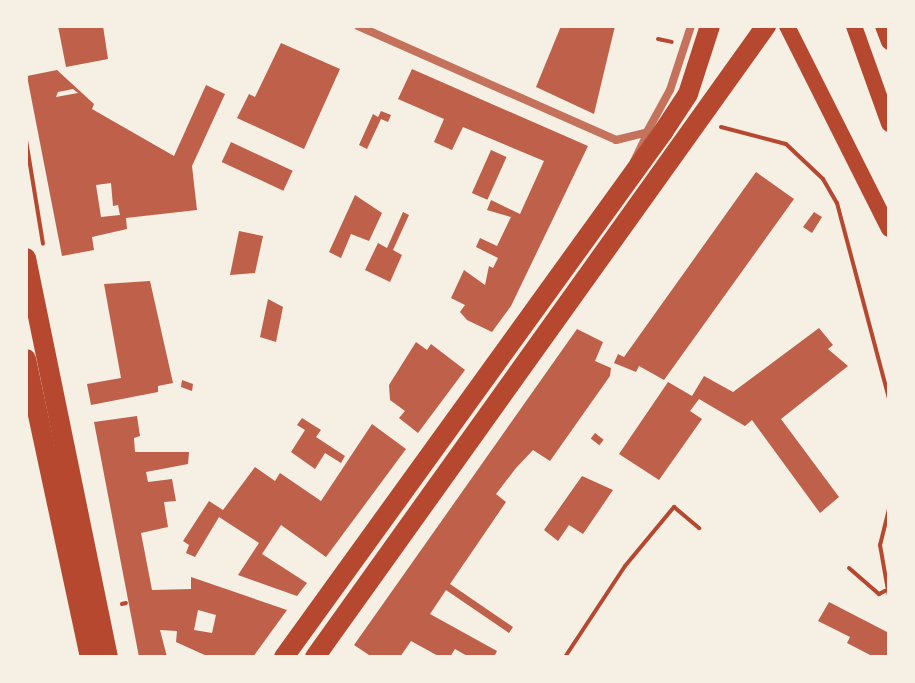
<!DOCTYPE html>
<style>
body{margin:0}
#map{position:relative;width:915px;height:683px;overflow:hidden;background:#f6efe4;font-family:"IBM Plex Sans",sans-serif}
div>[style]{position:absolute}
.building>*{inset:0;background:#bf614a;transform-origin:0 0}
.path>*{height:4px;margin:-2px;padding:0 2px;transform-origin:2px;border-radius:2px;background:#b5482f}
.service>*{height:6px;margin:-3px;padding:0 3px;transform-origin:3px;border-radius:3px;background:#c5725c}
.minor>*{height:8px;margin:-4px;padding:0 4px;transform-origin:4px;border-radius:4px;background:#c5725c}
.secondary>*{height:16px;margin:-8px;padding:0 8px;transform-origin:8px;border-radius:8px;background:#b5482f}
.primary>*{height:20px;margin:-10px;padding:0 10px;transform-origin:10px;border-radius:10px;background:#b5482f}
span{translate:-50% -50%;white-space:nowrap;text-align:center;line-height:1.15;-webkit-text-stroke:8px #f6efe4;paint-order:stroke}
.frame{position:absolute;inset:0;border:28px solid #f6efe4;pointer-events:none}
</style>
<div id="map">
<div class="building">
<i style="clip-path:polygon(58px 26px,103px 26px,108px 59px,66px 67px)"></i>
<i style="clip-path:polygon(561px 26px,615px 26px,594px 114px,536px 87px)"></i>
<i style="clip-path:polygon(281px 43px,340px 69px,304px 149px,237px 118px,249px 94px,255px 97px)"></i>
<i style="clip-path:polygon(412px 69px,588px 146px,511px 306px,492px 332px,467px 320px,460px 312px,465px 305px,451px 298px,464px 270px,485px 285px,489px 266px,493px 268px,498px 258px,476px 247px,480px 238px,497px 246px,511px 217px,487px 210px,491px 200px,520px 214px,544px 161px,463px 127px,452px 150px,434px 142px,444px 119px,398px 99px)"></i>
<i style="clip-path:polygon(evenodd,57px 70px,94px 104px,92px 109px,174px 156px,206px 85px,225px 94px,192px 166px,197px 210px,126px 218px,127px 229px,92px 237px,94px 250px,62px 256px,27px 76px,57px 70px,73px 89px,78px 93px,56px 97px,58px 92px,73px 89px,57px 70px,111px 183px,113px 206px,118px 205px,120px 215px,101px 217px,96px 185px,111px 183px)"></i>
<i style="clip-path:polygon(381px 111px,391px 115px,388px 122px,381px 119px,367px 149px,359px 145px,373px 114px,378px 117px)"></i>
<i style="left:231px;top:142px;width:68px;height:22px;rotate:25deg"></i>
<i style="left:491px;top:150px;width:17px;height:47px;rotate:24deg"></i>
<i style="clip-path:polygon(756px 172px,794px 199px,664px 380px,639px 366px,636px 372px,614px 363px,618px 354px,624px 357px)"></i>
<i style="clip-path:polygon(355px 195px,382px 213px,369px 241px,351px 234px,341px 258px,329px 252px)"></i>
<i style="clip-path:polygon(403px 212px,409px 215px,393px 250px,402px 255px,390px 282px,365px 270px,378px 243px,387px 248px)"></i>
<i style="clip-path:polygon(814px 212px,822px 217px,812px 233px,803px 227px)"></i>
<i style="clip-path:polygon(239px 231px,263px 236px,255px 273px,230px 275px)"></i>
<i style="clip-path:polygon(150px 281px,173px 383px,158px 386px,158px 392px,91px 405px,87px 384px,121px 378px,104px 284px)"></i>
<i style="clip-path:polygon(268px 299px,283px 307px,276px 342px,260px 337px)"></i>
<i style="clip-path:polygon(819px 328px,833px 345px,828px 349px,848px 366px,781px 419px,839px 497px,820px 513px,752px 420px,745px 426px,699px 399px,690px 411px,702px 419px,659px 480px,619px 454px,668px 382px,692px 396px,704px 376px,733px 392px)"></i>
<i style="clip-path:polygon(577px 329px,603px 342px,595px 361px,611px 368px,610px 376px,550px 461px,533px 450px,516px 468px,496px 494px,506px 502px,450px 584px,513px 627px,509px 633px,446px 590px,430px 614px,497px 651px,494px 657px,469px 657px,455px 649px,450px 657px,440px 657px,411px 641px,400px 657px,372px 657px,354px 645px)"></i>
<i style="clip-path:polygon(416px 342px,427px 350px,431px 344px,465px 370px,418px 433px,399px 418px,405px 411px,390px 400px,389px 385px)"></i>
<i style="clip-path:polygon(182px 380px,193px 384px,192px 391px,181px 387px)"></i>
<i style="clip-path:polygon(evenodd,137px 416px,140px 436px,134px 438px,135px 452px,189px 452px,188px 464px,146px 472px,148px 482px,172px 479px,176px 501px,164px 502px,168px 527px,141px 533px,152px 590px,191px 589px,191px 577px,287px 610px,253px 657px,209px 657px,176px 642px,177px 631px,160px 630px,167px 657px,139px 657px,94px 422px,137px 416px,198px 610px,216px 615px,212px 633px,194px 630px,198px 610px)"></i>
<i style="clip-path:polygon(302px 418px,321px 430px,316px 437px,345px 456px,341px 463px,325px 453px,315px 469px,291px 452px,305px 430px,297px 425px)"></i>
<i style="clip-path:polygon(372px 424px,406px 449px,326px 557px,281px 525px,262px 554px,307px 583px,297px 596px,238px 575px,259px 543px,219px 517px,195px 557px,186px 553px,189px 545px,183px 541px,209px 501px,223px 510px,255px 467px,275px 481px,280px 473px,321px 501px)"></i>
<i style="left:595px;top:433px;width:11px;height:7px;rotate:38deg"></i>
<i style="clip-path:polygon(582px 476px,613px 490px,583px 534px,569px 525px,558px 541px,544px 530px)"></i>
<i style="clip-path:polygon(829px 602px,889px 633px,889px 657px,874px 657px,847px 643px,850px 637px,818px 621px)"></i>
</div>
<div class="path">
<i style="left:658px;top:39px;width:14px;rotate:12deg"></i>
<i style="left:721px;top:127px;width:67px;rotate:14.7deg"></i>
<i style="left:786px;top:144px;width:51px;rotate:43.4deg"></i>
<i style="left:823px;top:179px;width:28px;rotate:60deg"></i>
<i style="left:837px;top:203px;width:203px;rotate:75.1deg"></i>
<i style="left:26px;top:140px;width:105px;rotate:80.7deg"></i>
<i style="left:889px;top:509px;width:37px;rotate:104deg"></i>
<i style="left:880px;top:545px;width:52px;rotate:80deg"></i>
<i style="left:849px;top:568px;width:40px;rotate:41deg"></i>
<i style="left:879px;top:594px;width:7px;rotate:-27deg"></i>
<i style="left:122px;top:604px;width:4px;rotate:-14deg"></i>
<i style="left:565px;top:657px;width:109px;rotate:-56.6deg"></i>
<i style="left:625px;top:566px;width:77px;rotate:-50.3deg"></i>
<i style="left:674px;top:507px;width:33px;rotate:40deg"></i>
</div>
<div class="service">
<i style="left:633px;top:161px;width:32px;rotate:-64deg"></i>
</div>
<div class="minor">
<i style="left:358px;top:26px;width:282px;rotate:23.8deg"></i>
<i style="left:616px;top:140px;width:32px;rotate:-14deg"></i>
<i style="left:647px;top:132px;width:48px;rotate:-61.3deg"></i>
<i style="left:670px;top:90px;width:67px;rotate:-71.8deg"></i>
</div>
<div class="secondary">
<i style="left:787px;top:26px;width:227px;rotate:63.3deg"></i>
<i style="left:854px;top:26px;width:104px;rotate:70.3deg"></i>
<i style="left:883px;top:26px;width:17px;rotate:69deg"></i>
</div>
<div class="primary">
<i style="left:26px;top:258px;width:407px;rotate:78.4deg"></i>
<i style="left:26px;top:359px;width:305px;rotate:77.9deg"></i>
<i style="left:284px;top:657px;width:648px;rotate:-54.17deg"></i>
<i style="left:663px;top:132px;width:45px;rotate:-56.7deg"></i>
<i style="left:688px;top:94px;width:71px;rotate:-72.1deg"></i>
<i style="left:315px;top:657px;width:776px;rotate:-54.45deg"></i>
</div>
<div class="frame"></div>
</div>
